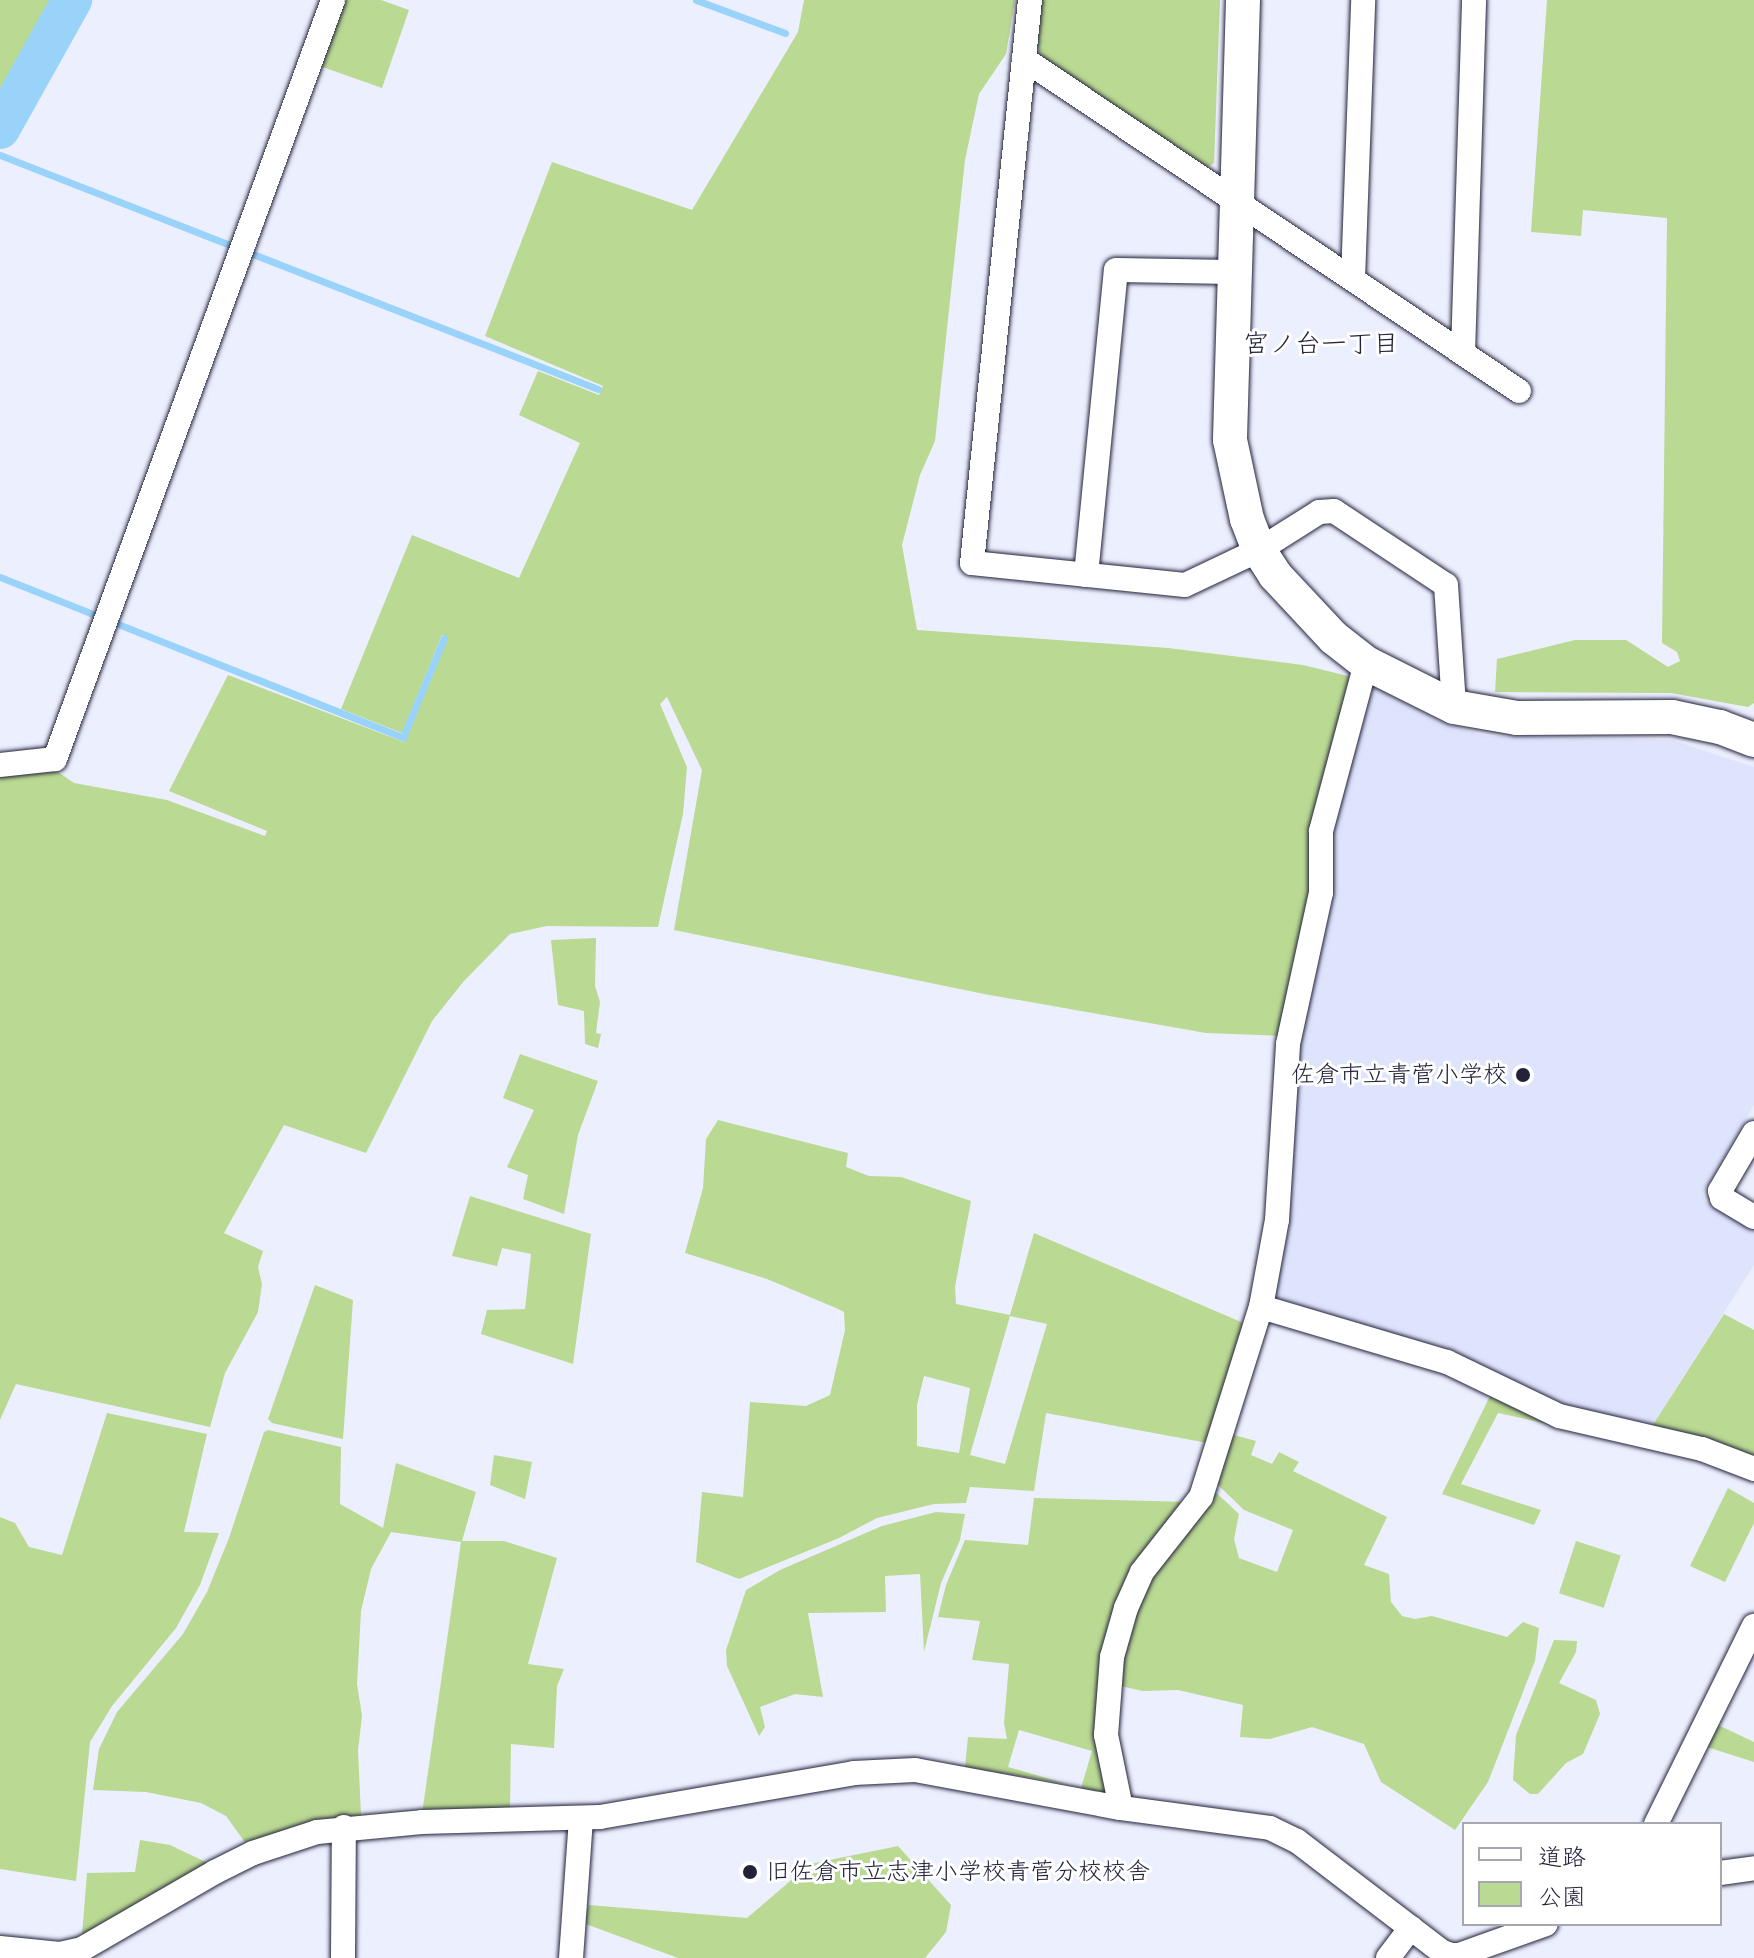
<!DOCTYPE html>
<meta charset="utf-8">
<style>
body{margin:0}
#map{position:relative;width:1754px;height:1958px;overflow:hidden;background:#eceffe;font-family:"Balsamiq Sans","Klee One",sans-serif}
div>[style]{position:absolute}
.built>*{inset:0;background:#dfe4fd}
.green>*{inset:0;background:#bad992;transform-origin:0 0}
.stream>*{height:7px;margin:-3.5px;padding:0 3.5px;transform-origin:3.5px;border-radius:3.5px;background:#9ad3fa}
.river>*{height:40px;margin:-20px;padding:0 20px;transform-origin:20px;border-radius:20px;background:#9ad3fa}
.roads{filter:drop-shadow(0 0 2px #22223b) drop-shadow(0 0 2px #22223b)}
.street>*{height:24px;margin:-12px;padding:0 12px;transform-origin:12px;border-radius:12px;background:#fff}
.secondary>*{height:34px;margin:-17px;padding:0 17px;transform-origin:17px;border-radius:17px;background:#fff}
.dots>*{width:22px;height:22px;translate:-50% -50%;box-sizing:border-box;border:4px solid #fff;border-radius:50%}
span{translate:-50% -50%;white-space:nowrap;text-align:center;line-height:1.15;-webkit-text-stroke:6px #fff;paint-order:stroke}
.poi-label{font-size:24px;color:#22223b}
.right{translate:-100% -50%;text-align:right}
.left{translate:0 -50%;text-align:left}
.neighbourhood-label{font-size:26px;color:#22223b}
.legend{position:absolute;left:1462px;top:1822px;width:260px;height:104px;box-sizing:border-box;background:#fff;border:2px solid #a7a7b1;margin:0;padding:10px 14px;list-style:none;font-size:24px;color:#22223b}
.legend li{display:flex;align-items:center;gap:16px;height:40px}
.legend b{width:40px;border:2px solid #a7a7b1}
</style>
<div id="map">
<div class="built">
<i style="clip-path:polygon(1375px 687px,1444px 724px,1486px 736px,1672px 740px,1754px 767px,1754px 1105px,1703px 1193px,1705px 1201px,1754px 1230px,1754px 1265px,1649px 1431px,1560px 1409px,1272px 1305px,1294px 1046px,1329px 833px,1365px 691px)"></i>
</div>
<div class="green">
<i style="clip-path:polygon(0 0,64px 0,0 115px)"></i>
<i style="clip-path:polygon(339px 0,381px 0,409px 10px,382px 88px,317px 65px)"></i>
<i style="clip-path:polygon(804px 0,1015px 0,1006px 54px,979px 94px,965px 160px,935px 441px,920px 475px,902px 545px,917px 630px,1168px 648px,1303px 665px,1352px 677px,1314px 892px,1282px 1036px,1206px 1033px,984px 994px,674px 930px,702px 770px,667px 697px,660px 704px,687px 767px,683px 814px,658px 927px,547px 926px,510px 934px,464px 981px,432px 1021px,366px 1153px,284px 1125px,224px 1233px,263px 1251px,258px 1267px,262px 1284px,258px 1312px,225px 1373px,210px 1427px,16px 1384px,0 1420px,0 769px,48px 765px,74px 783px,167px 800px,265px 836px,267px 831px,169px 791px,228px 675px,404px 742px,446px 636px,442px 635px,402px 733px,341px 709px,412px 535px,519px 578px,580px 443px,519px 415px,538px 371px,599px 395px,603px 386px,485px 336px,552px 162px,692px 210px,798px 32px)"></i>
<i style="clip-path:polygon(1040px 0,1220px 0,1214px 163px,1206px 168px,1043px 60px,1037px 45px)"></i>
<i style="clip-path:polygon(1547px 0,1754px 0,1754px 703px,1748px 707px,1671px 693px,1495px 692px,1497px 659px,1575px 640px,1626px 640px,1668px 667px,1680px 661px,1677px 652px,1662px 643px,1667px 218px,1583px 210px,1581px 236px,1531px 232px)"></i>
<i style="clip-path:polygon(596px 938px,595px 986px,600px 1002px,596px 1033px,601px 1034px,598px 1048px,585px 1044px,584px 1011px,558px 1005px,551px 940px)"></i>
<i style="clip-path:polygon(520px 1054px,598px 1081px,578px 1135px,564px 1214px,523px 1199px,528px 1175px,507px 1167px,534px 1110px,503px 1098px)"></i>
<i style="clip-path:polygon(evenodd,718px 1120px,848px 1153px,846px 1167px,869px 1176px,901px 1177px,971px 1201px,955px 1287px,956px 1304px,1010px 1315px,1034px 1233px,1248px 1325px,1213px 1444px,1046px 1413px,1034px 1491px,970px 1487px,966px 1503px,934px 1504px,877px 1518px,839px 1538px,739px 1579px,696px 1562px,702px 1492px,743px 1497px,750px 1402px,806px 1406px,830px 1395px,845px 1330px,844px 1312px,836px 1308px,767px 1279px,685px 1253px,703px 1188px,706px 1139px,718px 1120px,1010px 1316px,1047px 1324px,1005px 1464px,970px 1455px,1010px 1316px,718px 1120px,924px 1376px,970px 1388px,959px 1453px,917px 1446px,917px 1405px,924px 1376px)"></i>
<i style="clip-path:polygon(470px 1196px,591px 1234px,573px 1364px,481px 1334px,487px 1310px,525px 1309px,531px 1254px,502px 1248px,497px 1266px,452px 1256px)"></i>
<i style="clip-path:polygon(315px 1285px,353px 1300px,343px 1439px,272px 1423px,268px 1419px)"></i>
<i style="clip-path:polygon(1724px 1314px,1754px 1330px,1754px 1463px,1649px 1431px)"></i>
<i style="clip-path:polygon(1490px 1396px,1553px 1425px,1498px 1413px,1461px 1484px,1541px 1510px,1534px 1525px,1442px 1494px)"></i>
<i style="clip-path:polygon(107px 1413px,207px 1434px,184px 1532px,219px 1533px,200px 1585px,176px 1628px,112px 1706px,90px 1742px,76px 1881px,0 1869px,0 1517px,15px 1523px,29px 1547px,62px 1555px)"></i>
<i style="clip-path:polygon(268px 1430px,341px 1447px,340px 1504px,383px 1528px,396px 1463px,476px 1492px,462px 1541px,504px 1541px,557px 1558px,528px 1664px,564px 1669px,557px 1686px,554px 1748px,511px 1744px,510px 1809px,422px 1814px,461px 1542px,391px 1532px,371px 1569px,361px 1611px,357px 1684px,362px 1716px,358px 1750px,361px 1815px,308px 1823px,247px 1845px,226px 1816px,201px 1803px,146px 1792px,93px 1790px,99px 1749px,117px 1712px,183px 1634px,207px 1592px,229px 1538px,264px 1432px)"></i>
<i style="clip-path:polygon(1230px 1434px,1256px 1441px,1251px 1455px,1272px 1464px,1279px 1452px,1299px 1462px,1293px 1471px,1387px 1517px,1364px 1565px,1389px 1574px,1391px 1602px,1402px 1616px,1415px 1619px,1432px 1616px,1507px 1637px,1523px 1622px,1539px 1628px,1535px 1661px,1488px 1782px,1455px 1830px,1381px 1782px,1364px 1744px,1312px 1727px,1270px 1739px,1240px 1737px,1243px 1705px,1178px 1690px,1143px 1691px,1116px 1685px,1128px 1612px,1210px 1487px,1239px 1514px,1234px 1539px,1239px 1558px,1277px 1572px,1293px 1530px,1244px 1510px,1214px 1481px)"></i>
<i style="clip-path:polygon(494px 1455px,532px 1462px,525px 1499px,490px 1485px)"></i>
<i style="clip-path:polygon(1728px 1488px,1754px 1503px,1754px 1523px,1725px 1582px,1690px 1566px)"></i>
<i style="clip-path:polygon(1034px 1498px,1191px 1502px,1128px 1589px,1109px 1797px,1081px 1788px,1092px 1751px,1019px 1730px,1008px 1767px,1068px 1784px,965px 1767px,968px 1737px,1007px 1739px,1004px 1723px,1009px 1664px,972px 1660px,980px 1621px,938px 1617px,946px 1585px,965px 1540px,1028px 1545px)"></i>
<i style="clip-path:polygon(936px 1512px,965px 1514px,960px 1540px,941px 1583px,924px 1652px,920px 1574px,885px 1576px,886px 1612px,808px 1613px,823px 1697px,795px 1694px,760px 1707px,765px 1727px,759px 1736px,727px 1666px,726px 1650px,746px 1590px,780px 1570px,882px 1526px)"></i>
<i style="left:1576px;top:1541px;width:47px;height:55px;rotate:18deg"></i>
<i style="clip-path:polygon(1554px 1640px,1577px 1641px,1576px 1652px,1559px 1683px,1596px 1700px,1600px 1714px,1583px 1754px,1566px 1763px,1538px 1794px,1530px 1794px,1513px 1780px,1516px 1735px)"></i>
<i style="clip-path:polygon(1716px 1724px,1754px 1742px,1754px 1762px,1704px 1746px)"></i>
<i style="clip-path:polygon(140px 1840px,170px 1845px,210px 1864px,82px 1935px,87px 1873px,135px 1872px)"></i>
<i style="clip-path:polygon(898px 1846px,951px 1905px,946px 1932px,925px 1958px,678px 1958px,583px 1923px,589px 1905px,747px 1918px,810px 1864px)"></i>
</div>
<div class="stream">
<i style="left:696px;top:0;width:95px;rotate:20.3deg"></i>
<i style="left:0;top:155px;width:642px;rotate:21.37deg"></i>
<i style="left:0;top:577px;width:434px;rotate:21.7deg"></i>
<i style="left:403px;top:737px;width:107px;rotate:-67.5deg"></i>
</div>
<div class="river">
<i style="left:0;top:129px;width:148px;rotate:-60.8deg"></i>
</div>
<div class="roads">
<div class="street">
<i style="left:1030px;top:0;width:566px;rotate:95.88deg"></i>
<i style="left:972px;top:563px;width:214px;rotate:5.9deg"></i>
<i style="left:1185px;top:585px;width:82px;rotate:-25.3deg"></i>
<i style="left:1259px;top:550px;width:71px;rotate:-32.3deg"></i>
<i style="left:1319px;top:512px;width:15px;rotate:-4deg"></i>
<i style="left:1334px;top:511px;width:134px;rotate:33.5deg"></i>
<i style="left:1446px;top:585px;width:122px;rotate:86.2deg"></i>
<i style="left:1024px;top:59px;width:596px;rotate:33.85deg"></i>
<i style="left:1353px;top:279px;width:279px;rotate:-87.9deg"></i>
<i style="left:1463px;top:353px;width:353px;rotate:-88.2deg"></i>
<i style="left:1086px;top:575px;width:306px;rotate:-84.4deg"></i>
<i style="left:1116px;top:270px;width:118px;rotate:1deg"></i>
<i style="left:0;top:765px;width:55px;rotate:-6.2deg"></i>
<i style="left:55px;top:759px;width:808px;rotate:-69.88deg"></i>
<i style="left:1754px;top:1133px;width:67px;rotate:120.4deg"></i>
<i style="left:1720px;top:1191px;width:7px;rotate:74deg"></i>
<i style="left:1722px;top:1198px;width:37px;rotate:31deg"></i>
<i style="left:1261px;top:1307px;width:194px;rotate:16.5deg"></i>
<i style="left:1447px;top:1362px;width:124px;rotate:25.7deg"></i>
<i style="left:1559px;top:1416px;width:147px;rotate:13deg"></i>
<i style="left:1702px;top:1449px;width:56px;rotate:21deg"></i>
<i style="left:1121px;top:1808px;width:75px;rotate:-101.6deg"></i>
<i style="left:1106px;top:1735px;width:78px;rotate:-85.6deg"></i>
<i style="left:1112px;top:1657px;width:51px;rotate:-74.1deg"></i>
<i style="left:1126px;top:1608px;width:39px;rotate:-66deg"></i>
<i style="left:1142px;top:1572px;width:95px;rotate:-51.8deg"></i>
<i style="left:1201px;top:1497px;width:199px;rotate:-72.5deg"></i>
<i style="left:1261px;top:1307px;width:88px;rotate:-79.6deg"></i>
<i style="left:1277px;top:1220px;width:176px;rotate:-86.4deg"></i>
<i style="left:1288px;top:1044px;width:155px;rotate:-77.7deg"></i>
<i style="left:1321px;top:893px;width:62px;rotate:-90deg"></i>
<i style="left:1321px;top:831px;width:174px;rotate:-75deg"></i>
<i style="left:1656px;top:1824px;width:221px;rotate:-63.7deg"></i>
<i style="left:1720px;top:1873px;width:34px;rotate:-8deg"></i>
<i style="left:0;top:1948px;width:60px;rotate:5.7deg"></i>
<i style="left:60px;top:1954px;width:23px;rotate:-13deg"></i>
<i style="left:82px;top:1949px;width:154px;rotate:-30.1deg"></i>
<i style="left:215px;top:1872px;width:42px;rotate:-26.6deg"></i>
<i style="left:253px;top:1853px;width:67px;rotate:-18.2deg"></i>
<i style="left:317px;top:1832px;width:105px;rotate:-5.4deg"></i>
<i style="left:422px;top:1822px;width:178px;rotate:-1.6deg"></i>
<i style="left:600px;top:1817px;width:258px;rotate:-9.8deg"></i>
<i style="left:854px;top:1773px;width:61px;rotate:-2.8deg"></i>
<i style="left:915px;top:1770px;width:209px;rotate:10.5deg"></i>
<i style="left:1121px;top:1808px;width:150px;rotate:7.6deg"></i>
<i style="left:1270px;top:1828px;width:30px;rotate:26deg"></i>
<i style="left:1297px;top:1841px;width:183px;rotate:37.4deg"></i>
<i style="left:1442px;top:1952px;width:9px;rotate:18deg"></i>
<i style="left:1451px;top:1955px;width:8px"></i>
<i style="left:1459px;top:1955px;width:92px;rotate:-19.6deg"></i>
<i style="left:343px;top:1958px;width:131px;rotate:-89.6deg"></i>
<i style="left:571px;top:1958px;width:139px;rotate:-85.9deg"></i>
<i style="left:1388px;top:1958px;width:38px;rotate:-53deg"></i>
</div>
<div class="secondary">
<i style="left:1243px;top:0;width:440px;rotate:91.7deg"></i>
<i style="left:1230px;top:440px;width:81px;rotate:77.9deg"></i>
<i style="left:1247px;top:519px;width:33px;rotate:69deg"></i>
<i style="left:1259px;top:550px;width:30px;rotate:57deg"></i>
<i style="left:1275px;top:575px;width:86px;rotate:46.9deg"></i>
<i style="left:1334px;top:638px;width:41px;rotate:38deg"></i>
<i style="left:1366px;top:663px;width:98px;rotate:26.6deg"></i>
<i style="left:1454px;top:707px;width:64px;rotate:9.9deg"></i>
<i style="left:1517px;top:718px;width:155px;rotate:-0.4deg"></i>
<i style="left:1672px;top:717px;width:49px;rotate:11.8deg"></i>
<i style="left:1720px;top:727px;width:36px;rotate:21deg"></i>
</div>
</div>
<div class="dots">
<i style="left:1523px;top:1075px;background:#22223b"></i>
<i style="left:750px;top:1872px;background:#22223b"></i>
</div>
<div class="poi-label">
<span class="right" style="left:1507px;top:1075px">佐倉市立青菅小学校</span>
<span class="left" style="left:766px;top:1872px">旧佐倉市立志津小学校青菅分校校舎</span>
</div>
<div class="neighbourhood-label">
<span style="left:1321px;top:345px">宮ノ台一丁目</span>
</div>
<ul class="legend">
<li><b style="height:10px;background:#fff"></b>道路</li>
<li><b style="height:22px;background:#bad992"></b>公園</li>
</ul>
</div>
